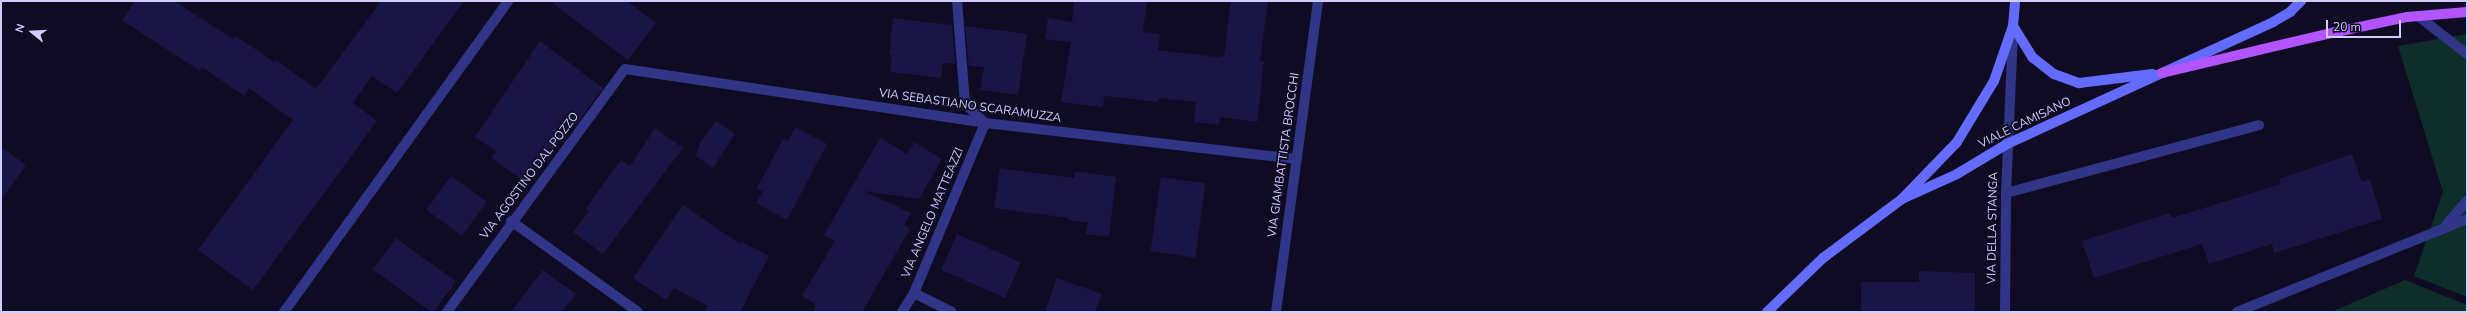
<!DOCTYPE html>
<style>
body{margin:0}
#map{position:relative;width:2468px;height:313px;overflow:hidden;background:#0e0b23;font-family:"Nunito Sans",sans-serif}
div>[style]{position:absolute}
.green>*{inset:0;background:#0e2e2a}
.building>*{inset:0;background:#1b1546;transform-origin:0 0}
.lane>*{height:10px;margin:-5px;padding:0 5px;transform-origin:5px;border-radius:5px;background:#313587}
.street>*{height:10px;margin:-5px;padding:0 5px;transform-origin:5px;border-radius:5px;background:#313587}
.secondary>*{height:10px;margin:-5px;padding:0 5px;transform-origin:5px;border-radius:5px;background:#646cff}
.primary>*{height:10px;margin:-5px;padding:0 5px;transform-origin:5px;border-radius:5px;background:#b254ff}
span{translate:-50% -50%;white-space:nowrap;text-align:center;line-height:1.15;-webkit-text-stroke:3.5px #0e0b23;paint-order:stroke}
.street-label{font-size:12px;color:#cfcdff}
.frame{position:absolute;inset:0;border:2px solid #cfcdff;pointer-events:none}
.north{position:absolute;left:12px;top:12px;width:40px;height:40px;-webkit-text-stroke:3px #0e0b23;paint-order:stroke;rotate:288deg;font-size:11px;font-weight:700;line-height:16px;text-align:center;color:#cfcdff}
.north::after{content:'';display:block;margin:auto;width:14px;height:18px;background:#cfcdff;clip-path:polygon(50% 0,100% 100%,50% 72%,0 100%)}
.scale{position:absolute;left:2326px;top:20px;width:75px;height:18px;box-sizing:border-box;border:2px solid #cfcdff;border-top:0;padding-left:5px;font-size:12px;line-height:14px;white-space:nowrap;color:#cfcdff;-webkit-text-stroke:3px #0e0b23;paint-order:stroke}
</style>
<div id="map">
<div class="green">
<i style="clip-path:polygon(2467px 34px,2467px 297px,2414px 276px,2443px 192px,2398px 46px)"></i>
<i style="clip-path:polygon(2405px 280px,2467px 305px,2467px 312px,2331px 312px)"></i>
</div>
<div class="building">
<i style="clip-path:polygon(135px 1px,174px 1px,233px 39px,236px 36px,274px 62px,276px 60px,316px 89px,381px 1px,464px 1px,397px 93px,372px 76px,353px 103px,377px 121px,253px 290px,198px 250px,293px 120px,249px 88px,244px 96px,202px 67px,200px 71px,122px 20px)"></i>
<i style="clip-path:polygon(550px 1px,627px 1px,656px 23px,628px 60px)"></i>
<i style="clip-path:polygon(1074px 1px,1147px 1px,1143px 32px,1160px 34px,1158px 50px,1217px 57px,1224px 56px,1231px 1px,1268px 1px,1260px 61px,1264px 61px,1257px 122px,1220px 117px,1219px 125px,1194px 122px,1196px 102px,1158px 98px,1158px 102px,1104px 96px,1103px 107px,1061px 102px,1071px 42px,1045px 39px,1048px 18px,1072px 22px)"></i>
<i style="clip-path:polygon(893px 18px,952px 25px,955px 64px,943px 63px,941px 78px,890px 72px,892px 55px,889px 55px)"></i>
<i style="clip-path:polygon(965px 26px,1027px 34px,1018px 95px,980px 90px,984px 67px,969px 66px)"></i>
<i style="clip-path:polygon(540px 41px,603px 88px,575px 126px,571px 123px,529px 184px,491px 158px,496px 151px,475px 137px)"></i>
<i style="clip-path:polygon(716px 121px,735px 134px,713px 168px,696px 156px,700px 143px)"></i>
<i style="clip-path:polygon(795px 127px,827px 144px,787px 220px,756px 203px,763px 192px,757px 188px,783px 139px,788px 141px)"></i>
<i style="clip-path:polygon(655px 128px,683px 148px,603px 254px,573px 232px,589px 211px,586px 208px,621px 160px,630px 166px)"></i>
<i style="clip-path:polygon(880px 138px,907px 154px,914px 142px,942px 159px,919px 199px,863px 191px,911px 213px,904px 225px,910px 229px,862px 312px,814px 312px,815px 304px,802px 296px,835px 241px,824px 235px)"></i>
<i style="clip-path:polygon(1px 147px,26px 165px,1px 200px)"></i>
<i style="clip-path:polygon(2352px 154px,2362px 182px,2370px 179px,2382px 219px,2274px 253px,2272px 244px,2209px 264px,2202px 244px,2094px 278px,2082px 241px,2170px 213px,2172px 218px,2281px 184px,2279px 179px)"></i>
<i style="clip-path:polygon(1000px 168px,1074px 178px,1075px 171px,1116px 177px,1109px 237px,1086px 234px,1088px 223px,1069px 220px,1069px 218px,994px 208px)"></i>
<i style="left:451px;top:176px;width:44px;height:42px;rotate:36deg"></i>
<i style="left:1161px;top:177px;width:45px;height:75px;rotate:8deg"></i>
<i style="clip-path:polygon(683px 205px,740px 244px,741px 241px,769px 256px,740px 312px,705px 312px,708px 306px,674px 288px,666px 300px,633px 278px)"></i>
<i style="left:957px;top:234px;width:70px;height:39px;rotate:24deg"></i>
<i style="left:396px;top:238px;width:74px;height:39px;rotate:36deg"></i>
<i style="clip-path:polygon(543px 270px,576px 294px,562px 312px,511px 312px)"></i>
<i style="clip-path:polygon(1919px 271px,1975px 273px,1975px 312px,1861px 312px,1861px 282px,1919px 282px)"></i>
<i style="clip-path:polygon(1057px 278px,1102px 294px,1095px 312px,1045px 312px)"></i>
</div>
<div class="lane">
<i style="left:2418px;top:16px;width:62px;rotate:37.8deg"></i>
<i style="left:2006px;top:193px;width:262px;rotate:-15deg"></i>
<i style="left:2446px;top:225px;width:32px;rotate:-49deg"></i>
<i style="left:2237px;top:312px;width:248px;rotate:-22deg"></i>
</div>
<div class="street">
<i style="left:511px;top:221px;width:156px;rotate:35.6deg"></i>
<i style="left:914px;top:293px;width:42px;rotate:26.6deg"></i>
<i style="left:284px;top:312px;width:383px;rotate:-54.2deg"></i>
<i style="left:447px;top:312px;width:301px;rotate:-53.8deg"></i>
<i style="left:625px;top:69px;width:364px;rotate:8.5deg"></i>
<i style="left:985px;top:123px;width:314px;rotate:6.6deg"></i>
<i style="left:902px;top:312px;width:22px;rotate:-58deg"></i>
<i style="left:914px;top:293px;width:184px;rotate:-67.3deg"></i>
<i style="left:985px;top:123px;width:28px;rotate:-136deg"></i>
<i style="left:965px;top:104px;width:103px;rotate:-94.4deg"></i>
<i style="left:1276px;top:312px;width:314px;rotate:-82.3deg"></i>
<i style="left:2005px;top:312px;width:119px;rotate:-89.5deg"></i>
<i style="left:2006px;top:193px;width:163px;rotate:-87.5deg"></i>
</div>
<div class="secondary">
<i style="left:2013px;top:26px;width:36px;rotate:58deg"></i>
<i style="left:2032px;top:57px;width:28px;rotate:38deg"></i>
<i style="left:2054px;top:74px;width:27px;rotate:20deg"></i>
<i style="left:2079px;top:83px;width:74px;rotate:-7deg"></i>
<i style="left:1902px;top:199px;width:60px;rotate:-24.4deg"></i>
<i style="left:1957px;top:174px;width:58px;rotate:-31deg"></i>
<i style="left:2007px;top:144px;width:293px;rotate:-24.6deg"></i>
<i style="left:2273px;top:22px;width:20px;rotate:-30deg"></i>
<i style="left:2290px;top:12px;width:16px;rotate:-45deg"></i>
<i style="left:1767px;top:312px;width:78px;rotate:-44deg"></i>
<i style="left:1823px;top:258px;width:99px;rotate:-36.8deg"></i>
<i style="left:1902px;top:199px;width:79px;rotate:-46deg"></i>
<i style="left:1957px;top:142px;width:71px;rotate:-58.8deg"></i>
<i style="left:1994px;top:81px;width:58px;rotate:-70.9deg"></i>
<i style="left:2013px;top:26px;width:25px;rotate:-85deg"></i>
</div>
<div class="primary">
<i style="left:2162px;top:73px;width:179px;rotate:-13.3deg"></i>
<i style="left:2336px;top:32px;width:73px;rotate:-11.9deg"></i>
<i style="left:2407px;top:17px;width:60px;rotate:-4.8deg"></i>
</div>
<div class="street-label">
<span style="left:970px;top:106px;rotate:8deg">VIA SEBASTIANO SCARAMUZZA</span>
<span style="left:2025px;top:123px;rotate:-26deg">VIALE CAMISANO</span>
<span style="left:1284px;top:155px;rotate:-82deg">VIA GIAMBATTISTA BROCCHI</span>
<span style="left:530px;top:176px;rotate:-53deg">VIA AGOSTINO DAL POZZO</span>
<span style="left:933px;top:213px;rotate:-67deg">VIA ANGELO MATTEAZZI</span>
<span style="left:1993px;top:228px;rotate:-89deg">VIA DELLA STANGA</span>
</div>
<div class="frame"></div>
<div class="north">N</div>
<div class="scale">20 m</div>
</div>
